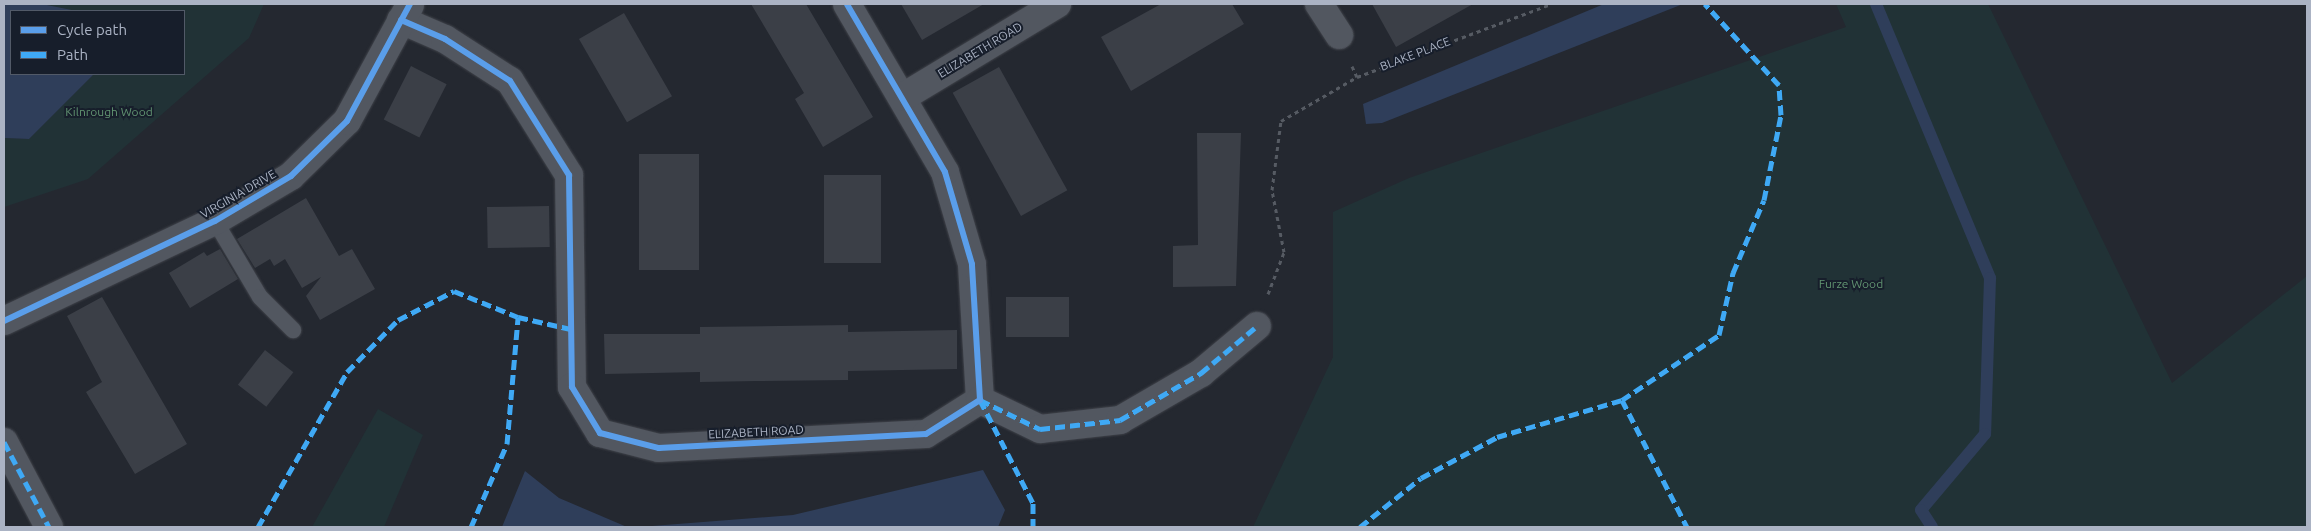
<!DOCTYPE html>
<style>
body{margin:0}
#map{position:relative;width:2311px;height:531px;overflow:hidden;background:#242830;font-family:Ubuntu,sans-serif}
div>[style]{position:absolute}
.green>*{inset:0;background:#213236}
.water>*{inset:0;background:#2f3e5a}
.stream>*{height:12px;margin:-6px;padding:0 6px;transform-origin:6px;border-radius:6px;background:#2f3e5a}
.building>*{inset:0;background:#3b3f47;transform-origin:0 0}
.path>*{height:3px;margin-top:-1.5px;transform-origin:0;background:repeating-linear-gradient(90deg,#565b63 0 4px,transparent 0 8px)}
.roads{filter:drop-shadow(0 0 1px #40434a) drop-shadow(0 0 1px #40434a)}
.service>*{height:16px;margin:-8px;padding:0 8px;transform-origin:8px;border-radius:8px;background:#525760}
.minor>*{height:28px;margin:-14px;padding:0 14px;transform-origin:14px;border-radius:14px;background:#525760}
.quiet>*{height:5px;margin-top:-2.5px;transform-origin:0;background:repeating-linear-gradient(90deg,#3fa9f5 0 10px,transparent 0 15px)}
.cycleway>*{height:6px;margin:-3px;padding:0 3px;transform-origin:3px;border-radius:3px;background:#5a9eea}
span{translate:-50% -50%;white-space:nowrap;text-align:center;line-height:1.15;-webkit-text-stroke:4px #171e2b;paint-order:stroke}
.street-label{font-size:12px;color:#abb3c4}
.park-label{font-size:12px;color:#629572}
.frame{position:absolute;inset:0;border:5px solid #abb3c4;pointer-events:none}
.legend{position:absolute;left:10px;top:10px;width:175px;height:65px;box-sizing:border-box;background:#171e2b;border:1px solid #525a68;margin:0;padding:6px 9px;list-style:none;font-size:15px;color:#abb3c4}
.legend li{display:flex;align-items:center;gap:10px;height:25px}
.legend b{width:25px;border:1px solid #525a68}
</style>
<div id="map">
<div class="green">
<i style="clip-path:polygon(42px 4px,264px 4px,249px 38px,88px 179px,4px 207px,4px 138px,29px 139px,94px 74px,184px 74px,184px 11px,77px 11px)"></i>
<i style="clip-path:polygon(1836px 4px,1988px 4px,2172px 383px,2307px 276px,2307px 527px,1253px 527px,1333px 357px,1333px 212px,1409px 178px,1846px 27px)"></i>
<i style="clip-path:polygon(378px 409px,423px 435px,384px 527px,312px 527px)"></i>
</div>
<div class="water">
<i style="clip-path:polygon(4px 4px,42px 4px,77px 11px,11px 11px,11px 74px,94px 74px,29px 139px,4px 138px)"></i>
<i style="clip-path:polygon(1604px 4px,1683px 4px,1382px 123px,1366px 124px,1363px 104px)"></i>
<i style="clip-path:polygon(983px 470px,1005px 510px,998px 527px,639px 527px,793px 515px)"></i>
<i style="clip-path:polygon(525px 471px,559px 498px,627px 527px,502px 527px)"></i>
</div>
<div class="stream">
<i style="left:1876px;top:4px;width:297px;rotate:67.4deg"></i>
<i style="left:1990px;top:278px;width:156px;rotate:91.8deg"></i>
<i style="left:1985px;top:434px;width:99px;rotate:130.1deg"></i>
<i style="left:1921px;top:510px;width:20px;rotate:57deg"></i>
</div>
<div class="building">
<i style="clip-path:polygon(751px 4px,806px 4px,873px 117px,823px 147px,795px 99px,804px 93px)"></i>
<i style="clip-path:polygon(901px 4px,984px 4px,922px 40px)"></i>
<i style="clip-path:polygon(1161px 4px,1232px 4px,1244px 24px,1131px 91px,1101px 37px)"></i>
<i style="clip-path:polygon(1372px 4px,1473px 4px,1396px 47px)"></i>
<i style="left:624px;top:13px;width:96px;height:52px;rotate:60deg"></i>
<i style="left:411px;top:66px;width:40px;height:60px;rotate:27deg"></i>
<i style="left:999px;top:67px;width:141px;height:53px;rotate:61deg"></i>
<i style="clip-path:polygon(1197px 133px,1241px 133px,1236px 286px,1173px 287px,1173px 246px,1198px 245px)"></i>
<i style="left:699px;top:154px;width:116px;height:60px;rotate:90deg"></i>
<i style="left:824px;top:175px;width:57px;height:88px"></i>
<i style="clip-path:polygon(306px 198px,339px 256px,352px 249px,375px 289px,320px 320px,306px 296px,321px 277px,302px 288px,285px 259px,274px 266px,270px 259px,255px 268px,237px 239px)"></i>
<i style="left:549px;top:206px;width:41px;height:62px;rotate:89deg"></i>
<i style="clip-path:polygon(220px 249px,238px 279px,190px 308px,169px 273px,204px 252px,207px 256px)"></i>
<i style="clip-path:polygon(102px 297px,187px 444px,135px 474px,86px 392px,102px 382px,67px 316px)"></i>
<i style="left:1006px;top:297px;width:63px;height:40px"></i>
<i style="clip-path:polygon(848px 325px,848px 332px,957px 330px,957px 369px,848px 371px,848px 380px,757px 381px,700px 382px,700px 372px,605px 374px,604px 334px,700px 334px,700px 327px)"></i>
<i style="left:265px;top:350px;width:36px;height:44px;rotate:38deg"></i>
</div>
<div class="path">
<i style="left:1352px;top:66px;width:12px;rotate:66deg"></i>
<i style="left:1357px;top:77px;width:207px;rotate:-20.6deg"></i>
<i style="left:1268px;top:294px;width:45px;rotate:-69.1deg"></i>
<i style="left:1284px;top:252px;width:63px;rotate:-101deg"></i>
<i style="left:1272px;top:190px;width:70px;rotate:-82.6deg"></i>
<i style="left:1281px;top:121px;width:88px;rotate:-30.1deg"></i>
</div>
<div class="roads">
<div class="service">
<i style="left:215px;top:221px;width:88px;rotate:59.4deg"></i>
<i style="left:260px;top:297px;width:47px;rotate:45deg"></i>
</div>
<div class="minor">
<i style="left:1319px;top:4px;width:37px;rotate:57deg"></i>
<i style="left:401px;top:20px;width:48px;rotate:23.4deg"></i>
<i style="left:445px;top:39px;width:77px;rotate:32.9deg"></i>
<i style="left:510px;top:81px;width:111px;rotate:57.9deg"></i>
<i style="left:569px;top:175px;width:212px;rotate:89.2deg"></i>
<i style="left:572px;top:387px;width:54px;rotate:58.7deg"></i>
<i style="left:600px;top:433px;width:61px;rotate:14.3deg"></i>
<i style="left:659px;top:448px;width:267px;rotate:-3deg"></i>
<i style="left:926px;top:434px;width:64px;rotate:-32.2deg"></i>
<i style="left:980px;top:400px;width:136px;rotate:-93.4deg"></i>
<i style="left:972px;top:264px;width:96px;rotate:-106.4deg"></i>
<i style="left:945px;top:172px;width:194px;rotate:-120.3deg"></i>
<i style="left:903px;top:97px;width:180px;rotate:-31.1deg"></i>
<i style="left:4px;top:321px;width:233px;rotate:-25.4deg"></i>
<i style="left:215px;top:221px;width:88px;rotate:-30.6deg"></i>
<i style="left:291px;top:176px;width:78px;rotate:-44.5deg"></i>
<i style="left:347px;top:121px;width:132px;rotate:-61.5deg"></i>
<i style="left:980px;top:400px;width:67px;rotate:25.8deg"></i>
<i style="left:1040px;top:429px;width:81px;rotate:-6.4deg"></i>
<i style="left:1120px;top:420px;width:94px;rotate:-30.1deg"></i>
<i style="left:1201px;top:373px;width:73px;rotate:-40deg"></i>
<i style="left:4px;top:442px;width:96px;rotate:62.1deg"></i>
</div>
</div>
<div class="quiet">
<i style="left:980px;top:400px;width:67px;rotate:25.8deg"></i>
<i style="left:1040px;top:429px;width:81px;rotate:-6.4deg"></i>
<i style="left:1120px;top:420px;width:94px;rotate:-30.1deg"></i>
<i style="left:1201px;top:373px;width:73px;rotate:-40deg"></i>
<i style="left:980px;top:400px;width:116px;rotate:62.8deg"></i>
<i style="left:1033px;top:503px;width:24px;rotate:90deg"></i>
<i style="left:1622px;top:400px;width:143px;rotate:62.9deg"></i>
<i style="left:4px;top:442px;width:96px;rotate:62.1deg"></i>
<i style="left:258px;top:527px;width:179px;rotate:-60.1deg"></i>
<i style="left:347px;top:372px;width:73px;rotate:-45.6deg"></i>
<i style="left:398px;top:320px;width:63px;rotate:-27.4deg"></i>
<i style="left:454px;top:291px;width:69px;rotate:22.1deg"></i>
<i style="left:518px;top:317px;width:54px;rotate:12.8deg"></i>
<i style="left:471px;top:527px;width:90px;rotate:-66.6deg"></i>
<i style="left:507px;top:444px;width:127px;rotate:-85deg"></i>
<i style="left:1360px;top:527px;width:78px;rotate:-38.8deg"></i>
<i style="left:1421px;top:478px;width:86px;rotate:-28.3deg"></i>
<i style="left:1497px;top:437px;width:130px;rotate:-16.5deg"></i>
<i style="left:1622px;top:400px;width:117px;rotate:-33.8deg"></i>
<i style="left:1719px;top:335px;width:64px;rotate:-77.3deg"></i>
<i style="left:1733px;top:273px;width:79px;rotate:-67deg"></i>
<i style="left:1764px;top:200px;width:87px;rotate:-78.7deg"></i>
<i style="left:1781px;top:115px;width:30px;rotate:-94deg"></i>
<i style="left:1779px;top:85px;width:110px;rotate:-132.4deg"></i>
</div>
<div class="cycleway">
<i style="left:401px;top:20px;width:48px;rotate:23.4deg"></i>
<i style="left:445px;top:39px;width:77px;rotate:32.9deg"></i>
<i style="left:510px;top:81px;width:111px;rotate:57.9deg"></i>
<i style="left:569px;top:175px;width:212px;rotate:89.2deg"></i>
<i style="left:572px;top:387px;width:54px;rotate:58.7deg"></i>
<i style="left:600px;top:433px;width:61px;rotate:14.3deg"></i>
<i style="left:659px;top:448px;width:267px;rotate:-3deg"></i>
<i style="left:926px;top:434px;width:64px;rotate:-32.2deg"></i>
<i style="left:980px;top:400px;width:136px;rotate:-93.4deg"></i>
<i style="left:972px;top:264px;width:96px;rotate:-106.4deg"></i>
<i style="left:945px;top:172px;width:194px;rotate:-120.3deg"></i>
<i style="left:4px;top:321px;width:233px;rotate:-25.4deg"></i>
<i style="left:215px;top:221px;width:88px;rotate:-30.6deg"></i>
<i style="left:291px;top:176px;width:78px;rotate:-44.5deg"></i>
<i style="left:347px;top:121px;width:133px;rotate:-61.7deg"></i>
</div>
<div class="street-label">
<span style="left:980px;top:50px;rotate:-31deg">ELIZABETH ROAD</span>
<span style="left:1415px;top:54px;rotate:-21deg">BLAKE PLACE</span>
<span style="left:238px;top:194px;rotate:-30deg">VIRGINIA DRIVE</span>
<span style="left:756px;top:432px;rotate:-3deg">ELIZABETH ROAD</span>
</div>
<div class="park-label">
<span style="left:109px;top:112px">Kilnrough Wood</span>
<span style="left:1851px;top:284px">Furze Wood</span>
</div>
<div class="frame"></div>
<ul class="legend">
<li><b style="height:6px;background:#5a9eea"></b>Cycle path</li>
<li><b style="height:6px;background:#3fa9f5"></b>Path</li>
</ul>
</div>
